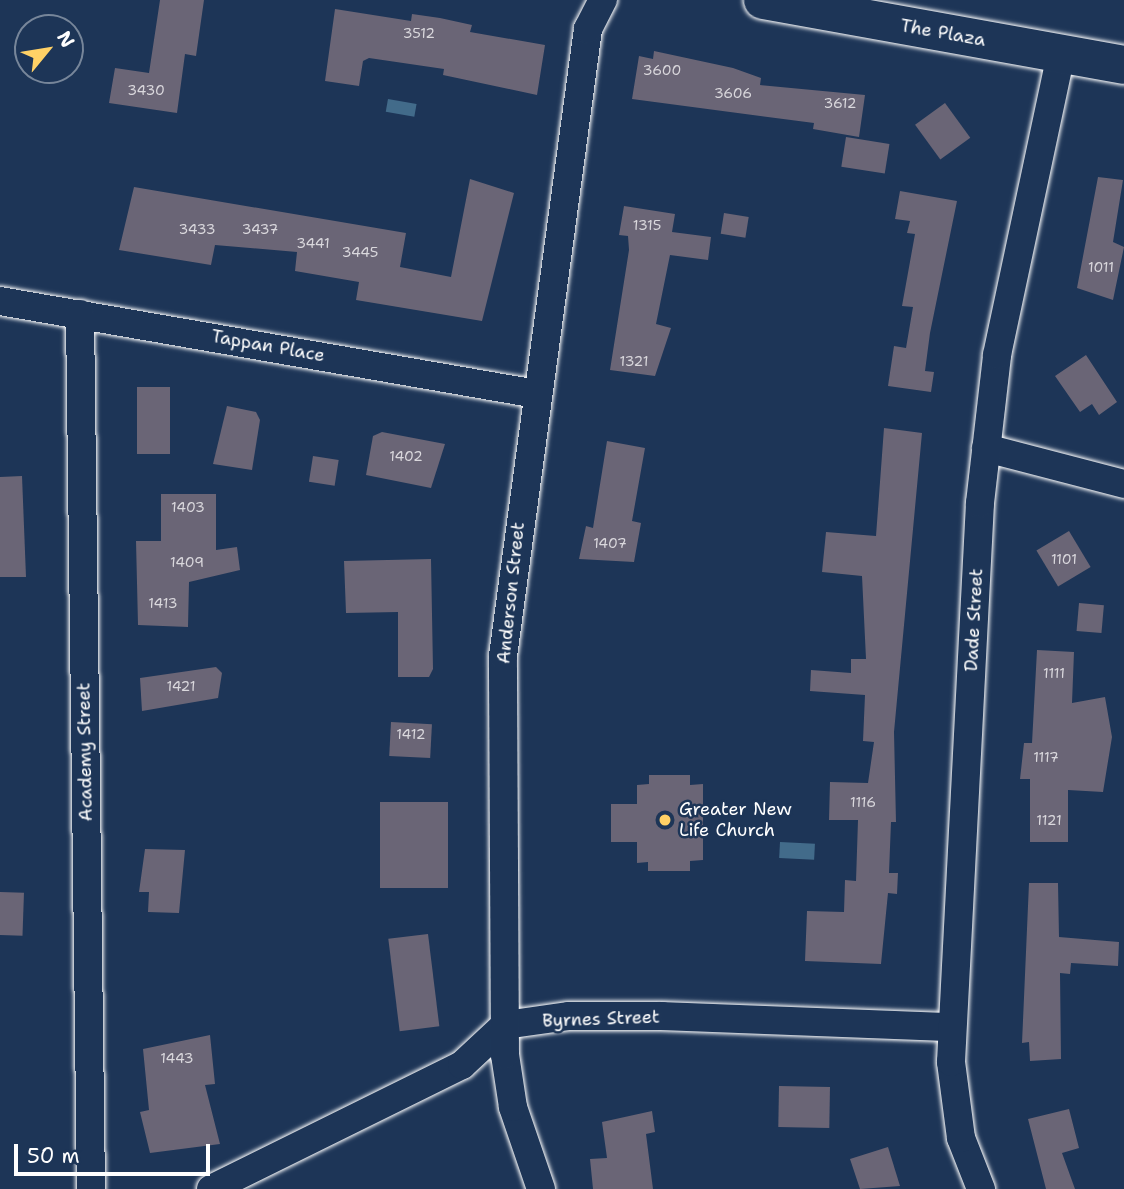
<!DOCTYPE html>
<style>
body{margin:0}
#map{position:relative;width:1124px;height:1189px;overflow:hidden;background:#1d3557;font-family:"Shantell Sans",sans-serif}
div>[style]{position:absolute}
.water>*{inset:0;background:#426b8a;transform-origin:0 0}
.building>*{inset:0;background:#6a6576;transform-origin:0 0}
.roads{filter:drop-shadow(0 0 2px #fff) drop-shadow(0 0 2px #fff)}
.street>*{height:28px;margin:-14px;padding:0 14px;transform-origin:14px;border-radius:14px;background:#1d3557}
.secondary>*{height:38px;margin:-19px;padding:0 19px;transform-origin:19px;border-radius:19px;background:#1d3557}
.dots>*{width:19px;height:19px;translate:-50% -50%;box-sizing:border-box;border:4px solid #1d3557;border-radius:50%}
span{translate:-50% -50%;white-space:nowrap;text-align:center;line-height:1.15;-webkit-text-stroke:5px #1d3557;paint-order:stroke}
.number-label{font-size:14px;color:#dad8dd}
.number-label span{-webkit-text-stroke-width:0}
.street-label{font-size:18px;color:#fff}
.poi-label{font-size:18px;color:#fff}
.left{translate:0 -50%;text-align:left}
.north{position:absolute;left:14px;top:14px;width:70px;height:70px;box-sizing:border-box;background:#1d3557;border:2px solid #77869a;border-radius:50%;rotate:60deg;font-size:19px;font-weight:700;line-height:28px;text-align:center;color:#fff}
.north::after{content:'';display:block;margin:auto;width:24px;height:32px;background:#ffd166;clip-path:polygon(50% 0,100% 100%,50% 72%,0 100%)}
.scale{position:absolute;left:14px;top:1144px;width:196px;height:32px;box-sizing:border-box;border:4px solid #fff;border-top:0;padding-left:9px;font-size:21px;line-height:24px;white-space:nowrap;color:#fff;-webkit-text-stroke:5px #1d3557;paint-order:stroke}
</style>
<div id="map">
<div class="water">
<i style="left:388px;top:99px;width:29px;height:13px;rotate:10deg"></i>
<i style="left:780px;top:842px;width:35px;height:16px;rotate:3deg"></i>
</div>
<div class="building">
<i style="clip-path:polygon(160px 0,204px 0,196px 56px,185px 54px,177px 113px,109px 103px,115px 68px,149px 73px)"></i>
<i style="clip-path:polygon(335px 9px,411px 21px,412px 14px,440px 18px,472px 25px,470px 32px,545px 45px,537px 95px,443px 75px,444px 69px,369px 58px,363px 61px,359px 86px,325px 81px)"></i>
<i style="clip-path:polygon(654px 51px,733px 68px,761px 78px,760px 85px,865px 95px,859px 137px,813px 129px,814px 123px,632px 99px,639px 56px,653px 59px)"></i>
<i style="left:945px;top:103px;width:43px;height:37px;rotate:54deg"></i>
<i style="left:846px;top:137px;width:44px;height:30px;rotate:9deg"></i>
<i style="clip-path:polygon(1098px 177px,1123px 180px,1113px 242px,1124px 247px,1113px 300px,1077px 288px)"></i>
<i style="clip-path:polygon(470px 179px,514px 193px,482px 321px,356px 300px,359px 282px,295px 271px,297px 252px,215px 245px,211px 265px,119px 250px,134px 187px,406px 233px,400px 267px,451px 277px)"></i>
<i style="clip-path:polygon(900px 191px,957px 201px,930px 333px,925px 371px,934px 372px,931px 392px,888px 386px,894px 346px,906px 348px,913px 307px,902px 306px,915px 234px,907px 233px,910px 221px,895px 219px)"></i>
<i style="clip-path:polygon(624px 206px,675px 214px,672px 232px,711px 237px,708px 260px,670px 255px,656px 324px,671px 328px,655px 376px,610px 370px,629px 250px,628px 236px,619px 235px)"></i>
<i style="left:724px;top:213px;width:25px;height:21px;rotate:9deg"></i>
<i style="clip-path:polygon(1086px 355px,1117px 402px,1099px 415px,1092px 404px,1080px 412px,1055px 376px)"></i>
<i style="left:137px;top:387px;width:33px;height:67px"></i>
<i style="clip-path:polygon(227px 406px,256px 412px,260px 420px,252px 470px,213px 464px)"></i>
<i style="clip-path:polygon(884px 428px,922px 433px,894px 732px,896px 822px,891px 822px,889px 873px,898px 873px,897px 894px,888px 893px,881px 964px,805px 961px,807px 911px,844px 912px,845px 880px,856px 881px,858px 820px,829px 820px,830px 782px,868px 783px,874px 742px,863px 741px,865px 695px,810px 691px,811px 670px,851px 673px,851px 659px,866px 659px,862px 576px,822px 572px,826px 532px,876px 536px)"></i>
<i style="clip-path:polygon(382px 432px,445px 444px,431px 488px,366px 475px,373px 436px)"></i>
<i style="clip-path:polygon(607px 441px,645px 448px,632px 521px,641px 523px,634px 562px,579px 559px,586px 526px,593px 528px)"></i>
<i style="left:313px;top:456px;width:26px;height:26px;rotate:9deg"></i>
<i style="clip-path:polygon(22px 476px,26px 577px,0 577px,0 477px)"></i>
<i style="clip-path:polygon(161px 494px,216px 494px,216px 550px,237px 547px,240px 570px,189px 582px,188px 627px,138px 625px,136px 541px,161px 541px)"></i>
<i style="left:1069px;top:531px;width:42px;height:38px;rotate:59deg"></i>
<i style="clip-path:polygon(431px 559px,433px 669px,429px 677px,398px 677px,398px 612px,346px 613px,344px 561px)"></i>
<i style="left:1079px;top:603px;width:25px;height:28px;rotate:5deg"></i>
<i style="clip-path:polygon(1037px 650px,1074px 652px,1072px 703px,1105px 697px,1112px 737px,1103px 792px,1068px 790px,1068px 842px,1030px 842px,1030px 779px,1020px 779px,1024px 743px,1032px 743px)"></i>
<i style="clip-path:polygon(216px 667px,222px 673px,218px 698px,142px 711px,140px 678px)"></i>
<i style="left:391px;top:722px;width:41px;height:34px;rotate:3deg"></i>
<i style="clip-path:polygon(649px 775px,690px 775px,690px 785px,703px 784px,703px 860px,690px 861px,690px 871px,648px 871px,648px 862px,637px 863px,637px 842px,611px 842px,611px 804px,637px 804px,637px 785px,649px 784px)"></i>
<i style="left:448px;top:802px;width:86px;height:68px;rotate:90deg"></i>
<i style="clip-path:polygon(145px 849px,185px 850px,179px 913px,148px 912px,149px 892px,139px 892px)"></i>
<i style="clip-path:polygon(1029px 883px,1058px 883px,1059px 937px,1119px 942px,1118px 966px,1071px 963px,1070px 974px,1060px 973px,1061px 1059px,1030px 1061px,1029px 1042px,1022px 1043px)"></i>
<i style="left:0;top:892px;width:24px;height:43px;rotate:2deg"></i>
<i style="left:428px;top:934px;width:93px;height:40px;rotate:83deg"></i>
<i style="clip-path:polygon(210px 1035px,215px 1084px,205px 1085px,220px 1144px,150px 1153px,140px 1112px,149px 1110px,143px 1049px)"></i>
<i style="left:779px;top:1086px;width:51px;height:41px;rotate:1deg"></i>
<i style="clip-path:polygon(1069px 1109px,1079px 1148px,1062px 1153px,1075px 1189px,1046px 1189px,1028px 1119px)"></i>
<i style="clip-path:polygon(652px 1111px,655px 1132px,646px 1134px,653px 1189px,593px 1189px,590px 1159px,607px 1158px,602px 1122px)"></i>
<i style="clip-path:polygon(888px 1147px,900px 1186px,860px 1189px,850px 1159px)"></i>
</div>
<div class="roads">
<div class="street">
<i style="left:0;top:301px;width:545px;rotate:9.83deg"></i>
<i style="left:80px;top:314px;width:875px;rotate:89.28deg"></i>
<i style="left:986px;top:448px;width:143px;rotate:14.6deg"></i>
<i style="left:211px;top:1189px;width:280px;rotate:-26.3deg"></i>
<i style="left:462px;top:1065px;width:59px;rotate:-42.9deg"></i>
<i style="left:505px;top:1025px;width:65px;rotate:-8deg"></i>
<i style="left:569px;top:1016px;width:93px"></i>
<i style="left:662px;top:1016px;width:290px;rotate:2.2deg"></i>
<i style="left:541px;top:1189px;width:87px;rotate:-108.9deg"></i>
<i style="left:513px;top:1107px;width:53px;rotate:-98.7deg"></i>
<i style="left:505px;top:1055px;width:399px;rotate:-90.3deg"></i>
<i style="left:503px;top:656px;width:633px;rotate:-82.28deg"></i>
<i style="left:588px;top:29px;width:33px;rotate:-63deg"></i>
<i style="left:981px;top:1189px;width:55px;rotate:-111.4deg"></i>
<i style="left:961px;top:1138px;width:77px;rotate:-97.5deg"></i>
<i style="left:951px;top:1062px;width:560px;rotate:-87.03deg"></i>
<i style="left:980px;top:503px;width:149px;rotate:-83.4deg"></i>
<i style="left:997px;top:355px;width:308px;rotate:-78deg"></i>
</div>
<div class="secondary">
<i style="left:763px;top:0;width:367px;rotate:10.2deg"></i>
</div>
</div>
<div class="dots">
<i style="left:665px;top:820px;background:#ffd166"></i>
</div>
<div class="number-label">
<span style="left:419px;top:33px">3512</span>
<span style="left:662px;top:70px">3600</span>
<span style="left:146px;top:90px">3430</span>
<span style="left:733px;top:93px">3606</span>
<span style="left:840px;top:103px">3612</span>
<span style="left:647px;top:225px">1315</span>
<span style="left:197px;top:229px">3433</span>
<span style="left:260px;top:229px">3437</span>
<span style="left:313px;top:243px">3441</span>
<span style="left:360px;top:252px">3445</span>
<span style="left:1101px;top:267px">1011</span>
<span style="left:634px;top:361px">1321</span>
<span style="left:406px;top:456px">1402</span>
<span style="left:188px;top:507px">1403</span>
<span style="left:610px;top:543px">1407</span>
<span style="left:1064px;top:559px">1101</span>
<span style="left:187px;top:562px">1409</span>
<span style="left:163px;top:603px">1413</span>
<span style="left:1054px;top:673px">1111</span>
<span style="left:181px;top:686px">1421</span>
<span style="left:411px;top:734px">1412</span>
<span style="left:1046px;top:757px">1117</span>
<span style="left:863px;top:802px">1116</span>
<span style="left:1049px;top:820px">1121</span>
<span style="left:177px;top:1058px">1443</span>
</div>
<div class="street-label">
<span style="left:943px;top:33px;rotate:10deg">The Plaza</span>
<span style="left:268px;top:346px;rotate:10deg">Tappan Place</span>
<span style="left:511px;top:593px;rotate:-84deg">Anderson Street</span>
<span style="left:974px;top:620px;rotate:-87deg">Dade Street</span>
<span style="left:85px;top:752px;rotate:-91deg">Academy Street</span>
<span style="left:601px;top:1019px;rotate:-2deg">Byrnes Street</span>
</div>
<div class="poi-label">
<span class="left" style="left:679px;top:820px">Greater New<br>Life Church</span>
</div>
<div class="north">N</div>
<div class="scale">50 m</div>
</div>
